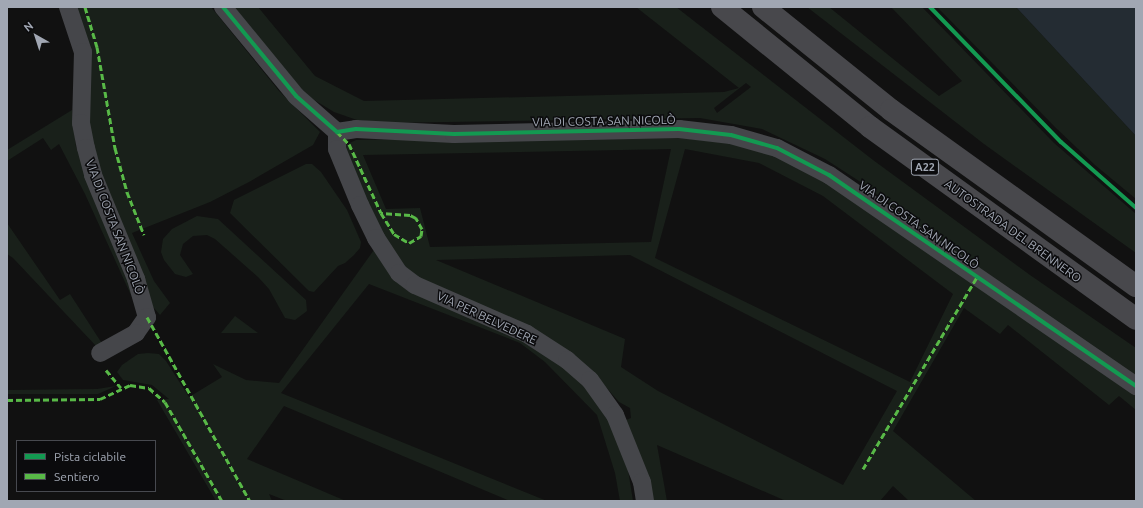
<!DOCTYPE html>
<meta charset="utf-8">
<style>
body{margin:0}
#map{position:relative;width:1143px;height:508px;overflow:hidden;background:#111;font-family:Ubuntu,sans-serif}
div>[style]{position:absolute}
.green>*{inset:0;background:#19201a}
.water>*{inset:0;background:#242c33}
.minor>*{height:18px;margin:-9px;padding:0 9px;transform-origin:9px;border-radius:9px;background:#45464a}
.motorway>*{height:22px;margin:-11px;padding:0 11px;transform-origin:11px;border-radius:11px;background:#48484c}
.quiet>*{height:3px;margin-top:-1.5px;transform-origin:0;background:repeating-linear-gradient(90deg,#58b947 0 6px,transparent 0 9px)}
.cycleway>*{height:4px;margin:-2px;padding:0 2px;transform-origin:2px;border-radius:2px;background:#139951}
span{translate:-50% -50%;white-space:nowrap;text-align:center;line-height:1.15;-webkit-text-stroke:3px #0b0b0d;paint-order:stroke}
.shield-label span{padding:1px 3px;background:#0b0b0d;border:1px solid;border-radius:3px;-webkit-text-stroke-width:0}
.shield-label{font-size:11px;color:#a1a7b3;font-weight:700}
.street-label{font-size:12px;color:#a1a7b3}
.frame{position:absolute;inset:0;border:8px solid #a1a7b3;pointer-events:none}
.legend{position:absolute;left:16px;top:440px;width:140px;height:52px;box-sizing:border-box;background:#0b0b0d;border:1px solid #47494f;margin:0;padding:5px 7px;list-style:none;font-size:12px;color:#a1a7b3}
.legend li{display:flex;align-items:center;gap:8px;height:20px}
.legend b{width:20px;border:1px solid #47494f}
.north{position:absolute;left:16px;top:16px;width:40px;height:40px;-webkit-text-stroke:3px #0b0b0d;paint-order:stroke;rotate:321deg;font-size:11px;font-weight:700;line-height:16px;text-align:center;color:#a1a7b3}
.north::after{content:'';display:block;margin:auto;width:14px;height:18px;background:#a1a7b3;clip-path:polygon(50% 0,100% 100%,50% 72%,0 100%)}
</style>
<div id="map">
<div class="green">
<i style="clip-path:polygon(76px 7px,211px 7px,279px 91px,320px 132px,313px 145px,249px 182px,210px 202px,132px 233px,154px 281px,170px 303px,160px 315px,153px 307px,90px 143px)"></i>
<i style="clip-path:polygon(evenodd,234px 7px,258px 7px,315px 76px,364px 101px,724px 92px,739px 88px,636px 7px,676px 7px,873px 160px,1030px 275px,1136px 348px,1136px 376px,941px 242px,859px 181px,825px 159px,762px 129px,700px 118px,385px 123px,357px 120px,334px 112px,311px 98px,289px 76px,234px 7px,746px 83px,751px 87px,717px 113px,714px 108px,746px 83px)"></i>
<i style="clip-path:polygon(807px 7px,829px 7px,939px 96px,962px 81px,891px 7px,922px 7px,1054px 143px,1136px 214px,1136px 253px,984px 144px)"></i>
<i style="clip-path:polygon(937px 7px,1016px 7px,1136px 136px,1136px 199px,1095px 165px,1056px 128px)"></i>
<i style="clip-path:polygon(72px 110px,76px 147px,132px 280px,140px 315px,85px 194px,59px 144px,51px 150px,43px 138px,7px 161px,7px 150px)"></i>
<i style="clip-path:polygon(evenodd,654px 135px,754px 146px,811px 171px,1136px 393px,1136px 410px,1119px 396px,1109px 405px,1008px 325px,1000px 334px,964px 308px,893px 431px,976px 501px,909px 501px,893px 486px,880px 501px,786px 501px,657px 445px,667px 501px,651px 501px,626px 420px,631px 418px,630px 408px,619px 402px,598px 378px,413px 275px,385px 245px,343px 146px,356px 140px,654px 135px,671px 149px,651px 242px,430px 247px,420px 208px,386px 209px,363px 155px,671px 149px,654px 135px,685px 149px,759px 163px,823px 196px,953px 294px,910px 382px,655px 258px,685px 149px,654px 135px,630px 255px,897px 391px,843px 485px,658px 391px,621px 367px,625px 339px,436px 260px,630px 255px)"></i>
<i style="clip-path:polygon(306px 164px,312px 164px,321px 172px,347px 210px,361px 242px,360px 248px,354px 255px,345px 263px,338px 266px,314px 292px,309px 291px,230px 213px,234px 200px)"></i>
<i style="clip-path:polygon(197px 216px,218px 219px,306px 300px,307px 311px,295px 320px,285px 318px,269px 289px,258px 277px,215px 239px,207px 235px,193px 236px,183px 244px,180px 255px,193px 274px,186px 277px,175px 274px,164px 260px,161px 252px,163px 239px,172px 229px)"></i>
<i style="clip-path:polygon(7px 223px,60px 300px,70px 294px,103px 345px,97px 347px,13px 258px,7px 254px)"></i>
<i style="clip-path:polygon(376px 247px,386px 265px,528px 341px,572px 371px,603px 403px,626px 457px,633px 501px,620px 501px,615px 473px,597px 415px,545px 362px,520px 343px,369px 284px,281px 393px,547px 501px,510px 501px,284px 406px,247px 459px,346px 501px,287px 501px,269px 494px,272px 501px,216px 501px,157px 400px,169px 399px,152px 385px,123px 380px,117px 372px,122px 365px,138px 354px,148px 353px,159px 354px,166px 361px,189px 397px,222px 377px,213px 364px,246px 380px,279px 383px)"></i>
<i style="clip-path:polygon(235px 316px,258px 333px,221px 333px)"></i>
<i style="clip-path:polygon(116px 386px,98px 394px,7px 394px,7px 390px,97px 389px)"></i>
</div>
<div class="water">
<i style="clip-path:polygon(1016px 7px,1136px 7px,1136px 136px)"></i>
</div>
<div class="minor">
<i style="left:68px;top:7px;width:47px;rotate:71.6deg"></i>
<i style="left:83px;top:52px;width:71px;rotate:91.6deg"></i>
<i style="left:81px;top:123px;width:25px;rotate:79deg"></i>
<i style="left:86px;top:148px;width:28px;rotate:75deg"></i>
<i style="left:93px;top:175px;width:113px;rotate:67.5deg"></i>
<i style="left:136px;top:279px;width:40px;rotate:74deg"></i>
<i style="left:147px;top:317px;width:19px;rotate:125deg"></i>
<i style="left:136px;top:333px;width:41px;rotate:150.9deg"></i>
<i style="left:223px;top:7px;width:115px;rotate:50.6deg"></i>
<i style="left:296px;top:96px;width:55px;rotate:41.3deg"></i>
<i style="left:337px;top:132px;width:19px;rotate:-9deg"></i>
<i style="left:356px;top:129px;width:98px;rotate:2.9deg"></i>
<i style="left:454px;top:134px;width:225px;rotate:-1.3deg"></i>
<i style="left:679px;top:129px;width:52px;rotate:6.6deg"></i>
<i style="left:731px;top:135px;width:48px;rotate:15.8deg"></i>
<i style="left:777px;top:148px;width:59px;rotate:27.4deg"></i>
<i style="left:829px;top:175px;width:373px;rotate:34.5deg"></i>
<i style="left:337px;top:132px;width:17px;rotate:90deg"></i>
<i style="left:337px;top:149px;width:61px;rotate:67.7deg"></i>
<i style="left:360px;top:205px;width:37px;rotate:64deg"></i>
<i style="left:376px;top:238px;width:42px;rotate:56.7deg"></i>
<i style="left:399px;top:273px;width:20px;rotate:37deg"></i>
<i style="left:415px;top:285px;width:122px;rotate:23.6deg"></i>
<i style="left:527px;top:334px;width:48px;rotate:33deg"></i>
<i style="left:567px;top:360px;width:30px;rotate:41deg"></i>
<i style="left:590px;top:380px;width:43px;rotate:54.5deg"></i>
<i style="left:615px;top:415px;width:72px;rotate:68.1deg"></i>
<i style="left:642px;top:482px;width:19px;rotate:81deg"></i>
</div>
<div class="motorway">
<i style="left:722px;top:7px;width:191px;rotate:39deg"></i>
<i style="left:870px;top:127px;width:328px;rotate:35.8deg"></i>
<i style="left:763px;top:7px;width:164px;rotate:38.8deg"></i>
<i style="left:891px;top:110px;width:302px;rotate:35.7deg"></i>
</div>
<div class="quiet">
<i style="left:85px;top:7px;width:42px;rotate:73.3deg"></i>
<i style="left:97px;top:47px;width:103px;rotate:79.9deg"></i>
<i style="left:115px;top:148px;width:46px;rotate:74.7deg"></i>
<i style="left:127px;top:192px;width:46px;rotate:68.4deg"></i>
<i style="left:337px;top:132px;width:17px;rotate:45deg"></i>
<i style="left:349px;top:144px;width:76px;rotate:65.1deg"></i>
<i style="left:381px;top:213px;width:25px;rotate:58deg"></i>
<i style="left:394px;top:234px;width:17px;rotate:31deg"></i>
<i style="left:409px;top:243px;width:14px;rotate:-30deg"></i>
<i style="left:421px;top:236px;width:7px;rotate:-82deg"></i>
<i style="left:422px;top:229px;width:13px;rotate:-119deg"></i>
<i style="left:416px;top:218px;width:7px;rotate:-153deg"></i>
<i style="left:410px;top:215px;width:29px;rotate:-176deg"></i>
<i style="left:147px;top:317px;width:211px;rotate:60.8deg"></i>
<i style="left:106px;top:370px;width:23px;rotate:50deg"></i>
<i style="left:7px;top:400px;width:93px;rotate:-0.6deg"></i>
<i style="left:100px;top:399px;width:33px;rotate:-25deg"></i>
<i style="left:130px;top:385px;width:19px;rotate:9deg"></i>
<i style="left:149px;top:388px;width:21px;rotate:41deg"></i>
<i style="left:165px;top:402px;width:114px;rotate:60.1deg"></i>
<i style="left:863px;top:469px;width:223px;rotate:-59.3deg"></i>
</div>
<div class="cycleway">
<i style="left:223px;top:7px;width:115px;rotate:50.6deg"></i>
<i style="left:296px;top:96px;width:55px;rotate:41.3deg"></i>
<i style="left:337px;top:132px;width:19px;rotate:-9deg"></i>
<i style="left:356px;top:129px;width:98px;rotate:2.9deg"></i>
<i style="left:454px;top:134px;width:225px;rotate:-1.3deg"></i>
<i style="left:679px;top:129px;width:52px;rotate:6.6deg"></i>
<i style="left:731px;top:135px;width:48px;rotate:15.8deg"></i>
<i style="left:777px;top:148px;width:59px;rotate:27.4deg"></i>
<i style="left:829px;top:175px;width:373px;rotate:34.5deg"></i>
<i style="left:930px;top:7px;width:188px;rotate:45.9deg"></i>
<i style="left:1061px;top:142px;width:100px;rotate:41.3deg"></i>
</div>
<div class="shield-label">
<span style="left:925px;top:167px">A22</span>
</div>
<div class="street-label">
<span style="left:604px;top:121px;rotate:-1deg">VIA DI COSTA SAN NICOLÒ</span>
<span style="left:919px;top:225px;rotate:35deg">VIA DI COSTA SAN NICOLÒ</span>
<span style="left:115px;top:227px;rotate:69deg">VIA DI COSTA SAN NICOLÒ</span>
<span style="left:1013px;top:231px;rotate:36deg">AUTOSTRADA DEL BRENNERO</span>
<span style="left:487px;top:318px;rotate:25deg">VIA PER BELVEDERE</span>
</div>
<div class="frame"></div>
<ul class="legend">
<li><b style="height:5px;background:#139951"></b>Pista ciclabile</li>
<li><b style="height:5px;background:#58b947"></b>Sentiero</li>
</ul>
<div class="north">N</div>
</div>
